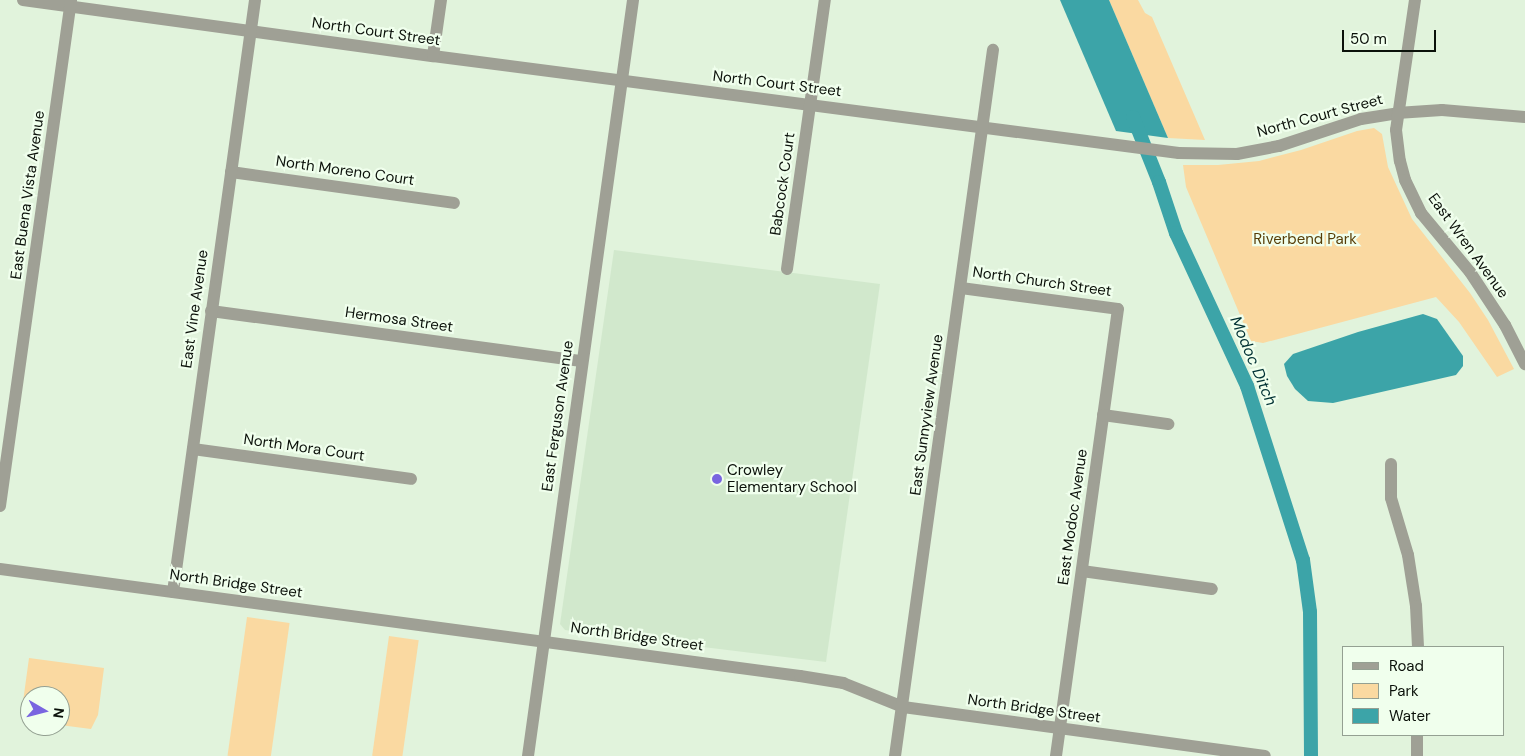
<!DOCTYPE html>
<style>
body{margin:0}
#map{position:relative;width:1525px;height:756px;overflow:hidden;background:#e1f3dc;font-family:"DM Sans",sans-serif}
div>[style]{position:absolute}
.built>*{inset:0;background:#d1e8cc}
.green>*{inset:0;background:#fad9a1;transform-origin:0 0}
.water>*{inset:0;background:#3ca4a8}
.canal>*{height:14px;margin:-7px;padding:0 7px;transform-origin:7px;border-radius:7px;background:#3ca4a8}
.minor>*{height:12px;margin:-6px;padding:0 6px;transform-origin:6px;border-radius:6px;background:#9fa095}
.dots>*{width:14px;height:14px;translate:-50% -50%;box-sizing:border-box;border:2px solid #f0ffed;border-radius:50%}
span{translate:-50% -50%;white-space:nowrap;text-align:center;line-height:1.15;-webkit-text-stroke:4.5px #f0ffed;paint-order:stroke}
.street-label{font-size:15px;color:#0b110a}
.park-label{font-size:15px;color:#573e08}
.poi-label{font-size:15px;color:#0b110a}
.left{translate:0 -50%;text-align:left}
.water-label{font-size:16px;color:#003133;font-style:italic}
.legend{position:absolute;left:1342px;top:646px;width:162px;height:90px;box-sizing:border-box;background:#f0ffed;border:1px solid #94a092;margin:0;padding:6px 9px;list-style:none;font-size:15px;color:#0b110a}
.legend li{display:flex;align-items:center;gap:10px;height:25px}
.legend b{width:25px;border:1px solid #94a092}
.north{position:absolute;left:20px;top:686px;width:50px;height:50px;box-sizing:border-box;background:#f0ffed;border:1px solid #94a092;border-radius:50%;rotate:98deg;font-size:14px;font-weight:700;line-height:20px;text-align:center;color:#0b110a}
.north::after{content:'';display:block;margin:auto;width:18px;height:22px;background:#7965e0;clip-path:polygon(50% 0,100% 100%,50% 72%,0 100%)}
.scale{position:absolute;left:1342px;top:30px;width:94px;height:22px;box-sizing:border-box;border:2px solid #0b110a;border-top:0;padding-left:6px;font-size:15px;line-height:18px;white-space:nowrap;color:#0b110a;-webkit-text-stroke:4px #f0ffed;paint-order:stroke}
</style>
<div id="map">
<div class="built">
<i style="clip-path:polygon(614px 250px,880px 284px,826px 662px,565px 630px,560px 624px)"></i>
</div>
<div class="green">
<i style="clip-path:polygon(1109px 0,1138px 0,1145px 13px,1152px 17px,1205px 140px,1168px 138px)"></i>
<i style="clip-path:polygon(1374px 128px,1382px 134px,1388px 167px,1412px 219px,1470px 293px,1488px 320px,1514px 369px,1497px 377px,1459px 322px,1436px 297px,1263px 343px,1251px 341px,1186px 187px,1183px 165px,1218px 165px,1259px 161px,1301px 150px,1357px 131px)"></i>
<i style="left:247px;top:617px;width:43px;height:140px;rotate:8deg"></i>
<i style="left:389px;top:636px;width:30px;height:121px;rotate:8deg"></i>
<i style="clip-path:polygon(29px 658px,104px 668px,98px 715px,91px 729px,60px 725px,60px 696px,30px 696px,30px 720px,25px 720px,22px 709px)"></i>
</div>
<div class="water">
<i style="clip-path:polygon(1060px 0,1109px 0,1168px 138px,1116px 131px)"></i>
<i style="clip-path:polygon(1423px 314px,1437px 319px,1463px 356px,1463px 366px,1456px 375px,1333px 403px,1308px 401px,1295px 389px,1287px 376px,1284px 364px,1293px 354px,1358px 332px)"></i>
</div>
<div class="canal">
<i style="left:1133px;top:117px;width:70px;rotate:68.2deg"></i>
<i style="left:1159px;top:182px;width:54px;rotate:71.6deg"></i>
<i style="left:1176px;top:233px;width:169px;rotate:65.1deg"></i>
<i style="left:1247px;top:386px;width:183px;rotate:72.2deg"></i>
<i style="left:1303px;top:560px;width:52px;rotate:82.3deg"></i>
<i style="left:1310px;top:612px;width:144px;rotate:89.6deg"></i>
</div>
<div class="minor">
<i style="left:23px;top:0;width:414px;rotate:7.8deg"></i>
<i style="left:433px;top:56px;width:752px;rotate:7.41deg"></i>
<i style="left:1179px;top:153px;width:58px;rotate:1deg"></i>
<i style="left:1237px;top:154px;width:43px;rotate:-10.8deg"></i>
<i style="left:1279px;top:146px;width:86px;rotate:-18.2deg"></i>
<i style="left:1361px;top:119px;width:36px;rotate:-9deg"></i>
<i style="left:1397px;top:113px;width:45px;rotate:-3.8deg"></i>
<i style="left:1442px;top:110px;width:83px;rotate:4.8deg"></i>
<i style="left:1415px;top:0;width:131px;rotate:98.3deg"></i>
<i style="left:1396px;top:130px;width:31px;rotate:83deg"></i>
<i style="left:1400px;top:161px;width:20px;rotate:75deg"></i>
<i style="left:1405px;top:180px;width:37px;rotate:64deg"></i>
<i style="left:1421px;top:213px;width:77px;rotate:50.3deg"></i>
<i style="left:1470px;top:272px;width:64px;rotate:56.6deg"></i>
<i style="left:1505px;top:325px;width:44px;rotate:62.9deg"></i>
<i style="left:433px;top:56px;width:57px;rotate:-81.9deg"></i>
<i style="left:231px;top:172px;width:225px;rotate:7.9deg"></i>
<i style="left:787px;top:269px;width:272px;rotate:-82deg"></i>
<i style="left:961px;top:288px;width:158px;rotate:7.6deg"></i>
<i style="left:1118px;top:309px;width:451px;rotate:97.9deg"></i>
<i style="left:211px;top:311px;width:374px;rotate:7.7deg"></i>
<i style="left:1103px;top:415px;width:66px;rotate:7.9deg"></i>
<i style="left:193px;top:449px;width:220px;rotate:7.8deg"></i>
<i style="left:1391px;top:464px;width:34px;rotate:90deg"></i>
<i style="left:1391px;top:498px;width:59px;rotate:73.4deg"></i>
<i style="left:1408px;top:555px;width:52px;rotate:81.1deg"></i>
<i style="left:1416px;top:606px;width:41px;rotate:87.2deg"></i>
<i style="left:0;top:506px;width:511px;rotate:-82.01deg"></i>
<i style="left:0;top:569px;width:807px;rotate:7.62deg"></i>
<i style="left:800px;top:676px;width:44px;rotate:9.2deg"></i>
<i style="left:843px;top:683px;width:65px;rotate:21.8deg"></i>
<i style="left:903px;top:707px;width:365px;rotate:7.7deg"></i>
<i style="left:1082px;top:571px;width:131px;rotate:7.9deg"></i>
<i style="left:173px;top:592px;width:598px;rotate:-82.11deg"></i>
<i style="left:528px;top:756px;width:763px;rotate:-82.09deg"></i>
<i style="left:895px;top:756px;width:713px;rotate:-82.1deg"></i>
<i style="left:1417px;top:756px;width:21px;rotate:-90deg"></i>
</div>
<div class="dots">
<i style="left:717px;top:479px;background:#7965e0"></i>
</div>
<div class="street-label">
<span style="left:376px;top:32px;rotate:8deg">North Court Street</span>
<span style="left:777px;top:84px;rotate:7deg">North Court Street</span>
<span style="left:1320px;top:116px;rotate:-15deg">North Court Street</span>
<span style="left:345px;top:171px;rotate:8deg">North Moreno Court</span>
<span style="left:783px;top:184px;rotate:-82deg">Babcock Court</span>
<span style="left:28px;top:195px;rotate:-82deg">East Buena Vista Avenue</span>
<span style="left:1468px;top:246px;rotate:54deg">East Wren Avenue</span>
<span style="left:1042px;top:282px;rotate:8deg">North Church Street</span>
<span style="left:195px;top:309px;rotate:-82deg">East Vine Avenue</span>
<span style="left:399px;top:320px;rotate:8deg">Hermosa Street</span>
<span style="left:927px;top:415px;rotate:-82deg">East Sunnyview Avenue</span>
<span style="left:558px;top:416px;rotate:-82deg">East Ferguson Avenue</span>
<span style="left:304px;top:448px;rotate:8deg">North Mora Court</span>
<span style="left:1073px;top:517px;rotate:-82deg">East Modoc Avenue</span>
<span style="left:236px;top:584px;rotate:8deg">North Bridge Street</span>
<span style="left:637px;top:637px;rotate:8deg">North Bridge Street</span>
<span style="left:1034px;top:709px;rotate:8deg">North Bridge Street</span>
</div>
<div class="park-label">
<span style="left:1305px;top:240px">Riverbend Park</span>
</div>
<div class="poi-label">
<span class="left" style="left:727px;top:479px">Crowley<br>Elementary School</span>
</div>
<div class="water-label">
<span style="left:1253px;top:361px;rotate:67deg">Modoc Ditch</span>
</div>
<ul class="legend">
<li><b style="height:6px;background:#9fa095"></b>Road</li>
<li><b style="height:14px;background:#fad9a1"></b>Park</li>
<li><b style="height:14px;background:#3ca4a8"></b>Water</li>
</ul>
<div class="north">N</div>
<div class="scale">50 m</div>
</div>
